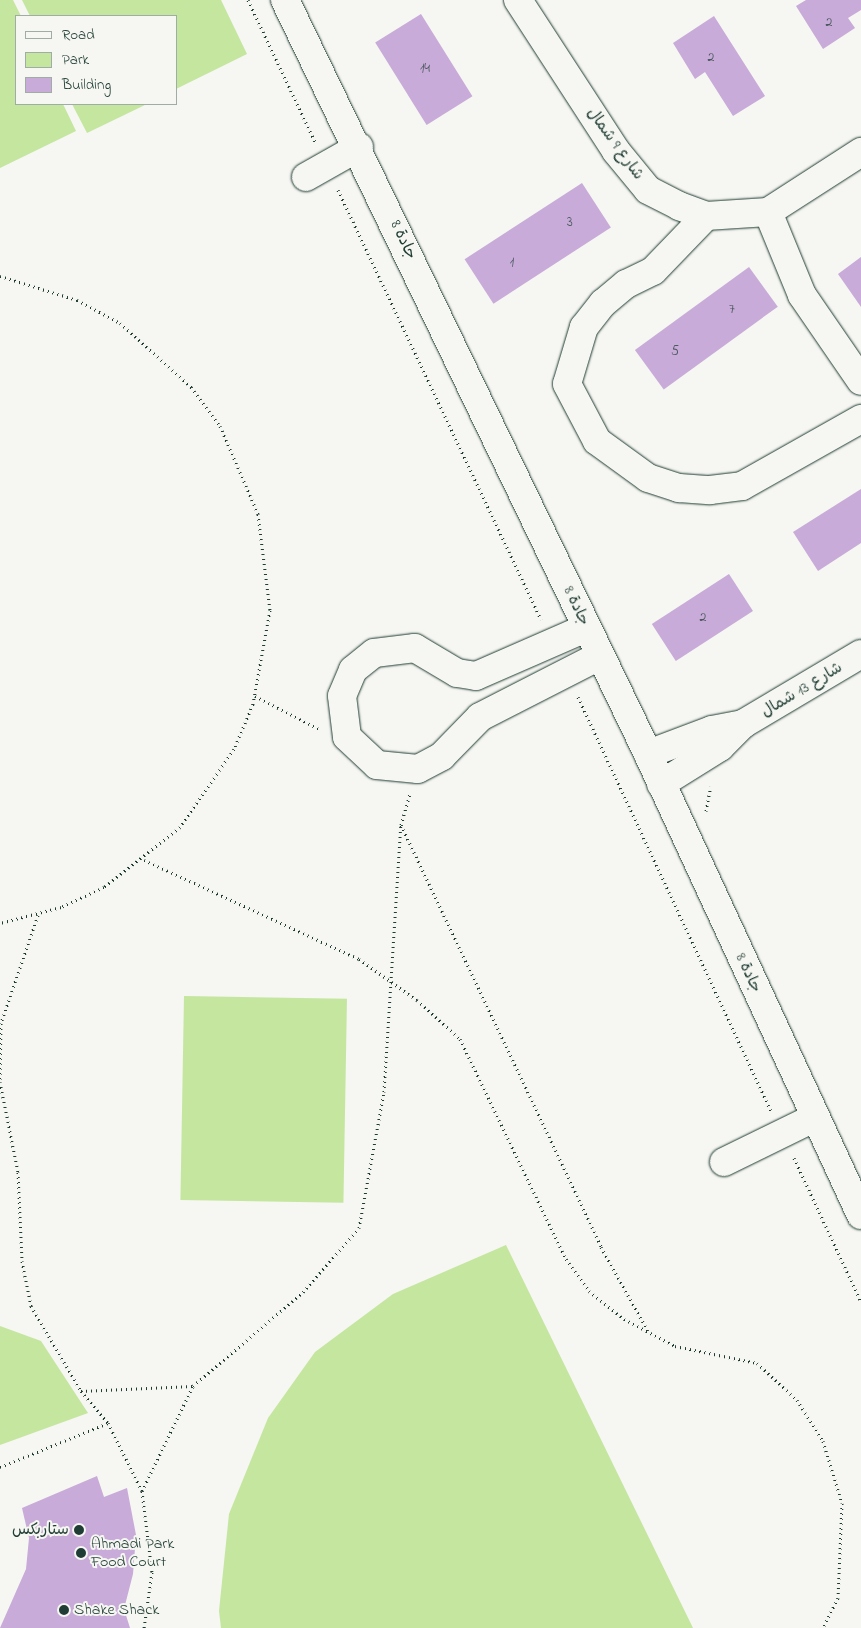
<!DOCTYPE html>
<meta charset="utf-8">
<style>
body{margin:0}
#map{position:relative;width:861px;height:1628px;overflow:hidden;background:#f6f6f2;font-family:"Indie Flower","Playpen Sans Arabic",sans-serif}
div>[style]{position:absolute}
.green>*{inset:0;background:#c4e69f;transform-origin:0 0}
.building>*{inset:0;background:#c8abd8;transform-origin:0 0}
.path>*{height:3px;margin-top:-1.5px;transform-origin:0;background:repeating-linear-gradient(90deg,#1f3d34 0 1px,transparent 0 5px)}
.roads{filter:drop-shadow(0 0 1px #1f3d34) drop-shadow(0 0 1px #1f3d34)}
.minor>*{height:28px;margin:-14px;padding:0 14px;transform-origin:14px;border-radius:14px;background:#f6f6f2}
.major>*{height:28px;margin:-14px;padding:0 14px;transform-origin:14px;border-radius:14px;background:#f6f6f2}
.dots>*{width:14px;height:14px;translate:-50% -50%;box-sizing:border-box;border:2px solid #f6f6f2;border-radius:50%}
span{translate:-50% -50%;white-space:nowrap;text-align:center;line-height:1.15;-webkit-text-stroke:4px #f6f6f2;paint-order:stroke}
.number-label{font-size:14px;color:#49585d}
.number-label span{-webkit-text-stroke-width:0}
.street-label{font-size:16px;color:#1f3d34}
.poi-label{font-size:16px;color:#1f3d34}
.right{translate:-100% -50%;text-align:right}
.left{translate:0 -50%;text-align:left}
.legend{position:absolute;left:15px;top:15px;width:162px;height:90px;box-sizing:border-box;background:#f6f6f2;border:1px solid #a0aca6;margin:0;padding:6px 9px;list-style:none;font-size:15px;color:#1f3d34}
.legend li{display:flex;align-items:center;gap:10px;height:25px}
.legend b{width:25px;border:1px solid #a0aca6}
</style>
<div id="map">
<div class="green">
<i style="clip-path:polygon(0 0,13px 0,21px 16px,16px 16px,16px 104px,63px 104px,76px 131px,0 168px)"></i>
<i style="clip-path:polygon(22px 0,221px 0,247px 54px,176px 89px,176px 16px,30px 16px)"></i>
<i style="clip-path:polygon(72px 104px,147px 104px,87px 133px)"></i>
<i style="left:184px;top:996px;width:163px;height:204px;rotate:1deg"></i>
<i style="clip-path:polygon(506px 1245px,693px 1628px,221px 1628px,219px 1611px,229px 1514px,268px 1418px,315px 1352px,393px 1294px)"></i>
<i style="clip-path:polygon(0 1326px,41px 1341px,88px 1413px,0 1445px)"></i>
</div>
<div class="building">
<i style="clip-path:polygon(806px 0,861px 0,861px 10px,848px 18px,855px 28px,823px 49px,796px 6px)"></i>
<i style="left:421px;top:14px;width:97px;height:54px;rotate:58deg"></i>
<i style="clip-path:polygon(714px 16px,765px 96px,733px 116px,705px 72px,695px 79px,673px 43px)"></i>
<i style="left:582px;top:183px;width:53px;height:140px;rotate:57deg"></i>
<i style="clip-path:polygon(861px 257px,861px 307px,838px 274px)"></i>
<i style="left:749px;top:267px;width:49px;height:141px;rotate:54deg"></i>
<i style="clip-path:polygon(861px 489px,861px 543px,818px 571px,793px 532px)"></i>
<i style="left:729px;top:574px;width:44px;height:92px;rotate:57deg"></i>
<i style="clip-path:polygon(97px 1476px,104px 1497px,127px 1488px,136px 1535px,133px 1574px,124px 1609px,130px 1628px,0 1628px,26px 1569px,29px 1538px,22px 1508px)"></i>
</div>
<div class="path">
<i style="left:248px;top:0;width:157px;rotate:64.7deg"></i>
<i style="left:338px;top:190px;width:475px;rotate:64.7deg"></i>
<i style="left:0;top:276px;width:81px;rotate:17.3deg"></i>
<i style="left:77px;top:300px;width:49px;rotate:28.1deg"></i>
<i style="left:120px;top:323px;width:96px;rotate:42deg"></i>
<i style="left:191px;top:387px;width:49px;rotate:53.4deg"></i>
<i style="left:220px;top:426px;width:96px;rotate:66.6deg"></i>
<i style="left:258px;top:514px;width:97px;rotate:82.9deg"></i>
<i style="left:270px;top:610px;width:96px;rotate:100.3deg"></i>
<i style="left:253px;top:704px;width:49px;rotate:112.9deg"></i>
<i style="left:234px;top:749px;width:95px;rotate:124.7deg"></i>
<i style="left:180px;top:827px;width:97px;rotate:141.7deg"></i>
<i style="left:104px;top:887px;width:47px;rotate:155.1deg"></i>
<i style="left:61px;top:907px;width:63px;rotate:165.3deg"></i>
<i style="left:255px;top:696px;width:72px;rotate:27.3deg"></i>
<i style="left:578px;top:697px;width:456px;rotate:65deg"></i>
<i style="left:706px;top:811px;width:25px;rotate:-79deg"></i>
<i style="left:401px;top:825px;width:467px;rotate:64.6deg"></i>
<i style="left:601px;top:1247px;width:96px;rotate:60.8deg"></i>
<i style="left:144px;top:860px;width:237px;rotate:24.7deg"></i>
<i style="left:359px;top:959px;width:71px;rotate:35.3deg"></i>
<i style="left:417px;top:1000px;width:58px;rotate:42.2deg"></i>
<i style="left:460px;top:1039px;width:244px;rotate:64.3deg"></i>
<i style="left:566px;top:1259px;width:39px;rotate:54deg"></i>
<i style="left:589px;top:1291px;width:45px;rotate:38.7deg"></i>
<i style="left:624px;top:1319px;width:58px;rotate:27.9deg"></i>
<i style="left:675px;top:1346px;width:84px;rotate:11.7deg"></i>
<i style="left:757px;top:1363px;width:54px;rotate:42.8deg"></i>
<i style="left:797px;top:1400px;width:49px;rotate:57.6deg"></i>
<i style="left:823px;top:1441px;width:65px;rotate:73deg"></i>
<i style="left:842px;top:1503px;width:95px;rotate:92.4deg"></i>
<i style="left:838px;top:1598px;width:34px;rotate:117deg"></i>
<i style="left:38px;top:915px;width:114px;rotate:108.9deg"></i>
<i style="left:1px;top:1023px;width:59px;rotate:91deg"></i>
<i style="left:0;top:1082px;width:92px;rotate:78.7deg"></i>
<i style="left:18px;top:1172px;width:89px;rotate:87.4deg"></i>
<i style="left:22px;top:1261px;width:46px;rotate:78.7deg"></i>
<i style="left:31px;top:1306px;width:99px;rotate:59.5deg"></i>
<i style="left:81px;top:1391px;width:42px;rotate:49.8deg"></i>
<i style="left:108px;top:1423px;width:76px;rotate:63.4deg"></i>
<i style="left:142px;top:1491px;width:82px;rotate:83deg"></i>
<i style="left:152px;top:1572px;width:57px;rotate:98.1deg"></i>
<i style="left:794px;top:1158px;width:159px;rotate:65deg"></i>
<i style="left:81px;top:1391px;width:112px;rotate:-2.6deg"></i>
<i style="left:0;top:1467px;width:117px;rotate:-22.2deg"></i>
<i style="left:142px;top:1491px;width:117px;rotate:-64.1deg"></i>
<i style="left:193px;top:1386px;width:145px;rotate:-40.5deg"></i>
<i style="left:303px;top:1292px;width:85px;rotate:-48.8deg"></i>
<i style="left:359px;top:1228px;width:138px;rotate:-79.6deg"></i>
<i style="left:384px;top:1092px;width:268px;rotate:-86.4deg"></i>
<i style="left:401px;top:825px;width:32px;rotate:-74deg"></i>
</div>
<div class="roads">
<div class="minor">
<i style="left:518px;top:0;width:180px;rotate:57deg"></i>
<i style="left:616px;top:151px;width:50px;rotate:50.6deg"></i>
<i style="left:648px;top:190px;width:35px;rotate:27deg"></i>
<i style="left:679px;top:206px;width:29px;rotate:20deg"></i>
<i style="left:706px;top:216px;width:62px;rotate:-3.7deg"></i>
<i style="left:768px;top:212px;width:111px;rotate:-32.8deg"></i>
<i style="left:306px;top:177px;width:61px;rotate:-29.5deg"></i>
<i style="left:768px;top:212px;width:90px;rotate:67.7deg"></i>
<i style="left:802px;top:295px;width:104px;rotate:55.5deg"></i>
<i style="left:706px;top:216px;width:76px;rotate:133.9deg"></i>
<i style="left:653px;top:271px;width:30px;rotate:154deg"></i>
<i style="left:626px;top:284px;width:30px;rotate:140deg"></i>
<i style="left:603px;top:303px;width:31px;rotate:128deg"></i>
<i style="left:584px;top:327px;width:59px;rotate:106.6deg"></i>
<i style="left:567px;top:384px;width:64px;rotate:62.2deg"></i>
<i style="left:597px;top:441px;width:63px;rotate:36deg"></i>
<i style="left:648px;top:478px;width:33px;rotate:18deg"></i>
<i style="left:679px;top:488px;width:31px;rotate:4deg"></i>
<i style="left:710px;top:490px;width:32px;rotate:-7deg"></i>
<i style="left:742px;top:486px;width:137px;rotate:-29.4deg"></i>
<i style="left:586px;top:628px;width:120px;rotate:156.4deg"></i>
<i style="left:476px;top:676px;width:19px;rotate:-171deg"></i>
<i style="left:457px;top:673px;width:49px;rotate:-149.2deg"></i>
<i style="left:415px;top:648px;width:41px;rotate:173deg"></i>
<i style="left:374px;top:653px;width:27px;rotate:141deg"></i>
<i style="left:353px;top:670px;width:28px;rotate:113deg"></i>
<i style="left:342px;top:696px;width:41px;rotate:83deg"></i>
<i style="left:347px;top:737px;width:41px;rotate:43deg"></i>
<i style="left:377px;top:765px;width:41px;rotate:5.6deg"></i>
<i style="left:418px;top:769px;width:27px;rotate:-28deg"></i>
<i style="left:442px;top:756px;width:54px;rotate:-45.7deg"></i>
<i style="left:480px;top:717px;width:134px;rotate:-27.1deg"></i>
<i style="left:648px;top:754px;width:68px;rotate:-20.6deg"></i>
<i style="left:712px;top:730px;width:32px;rotate:-11deg"></i>
<i style="left:661px;top:784px;width:70px;rotate:-32.1deg"></i>
<i style="left:720px;top:747px;width:33px;rotate:-45deg"></i>
<i style="left:743px;top:724px;width:137px;rotate:-30.7deg"></i>
<i style="left:724px;top:1162px;width:102px;rotate:-26.1deg"></i>
</div>
<div class="major">
<i style="left:285px;top:0;width:837px;rotate:64.29deg"></i>
<i style="left:648px;top:754px;width:508px;rotate:65.2deg"></i>
</div>
</div>
<div class="dots">
<i style="left:79px;top:1530px;background:#1f3d34"></i>
<i style="left:81px;top:1553px;background:#1f3d34"></i>
<i style="left:64px;top:1610px;background:#1f3d34"></i>
</div>
<div class="number-label">
<span style="left:829px;top:23px">2</span>
<span style="left:711px;top:58px">2</span>
<span style="left:425px;top:69px">14</span>
<span style="left:570px;top:223px">3</span>
<span style="left:512px;top:263px">1</span>
<span style="left:732px;top:310px">7</span>
<span style="left:675px;top:352px">5</span>
<span style="left:703px;top:618px">2</span>
</div>
<div class="street-label">
<span style="left:615px;top:144px;rotate:54deg">شارع 9 شمال</span>
<span style="left:403px;top:240px;rotate:65deg">جادة 8</span>
<span style="left:576px;top:606px;rotate:65deg">جادة 8</span>
<span style="left:802px;top:690px;rotate:-31deg">شارع 13 شمال</span>
<span style="left:748px;top:973px;rotate:65deg">جادة 8</span>
</div>
<div class="poi-label">
<span class="right" style="left:69px;top:1530px">ستاربكس</span>
<span class="left" style="left:91px;top:1553px">Ahmadi Park<br>Food Court</span>
<span class="left" style="left:74px;top:1610px">Shake Shack</span>
</div>
<ul class="legend">
<li><b style="height:6px;background:#f6f6f2"></b>Road</li>
<li><b style="height:14px;background:#c4e69f"></b>Park</li>
<li><b style="height:14px;background:#c8abd8"></b>Building</li>
</ul>
</div>
